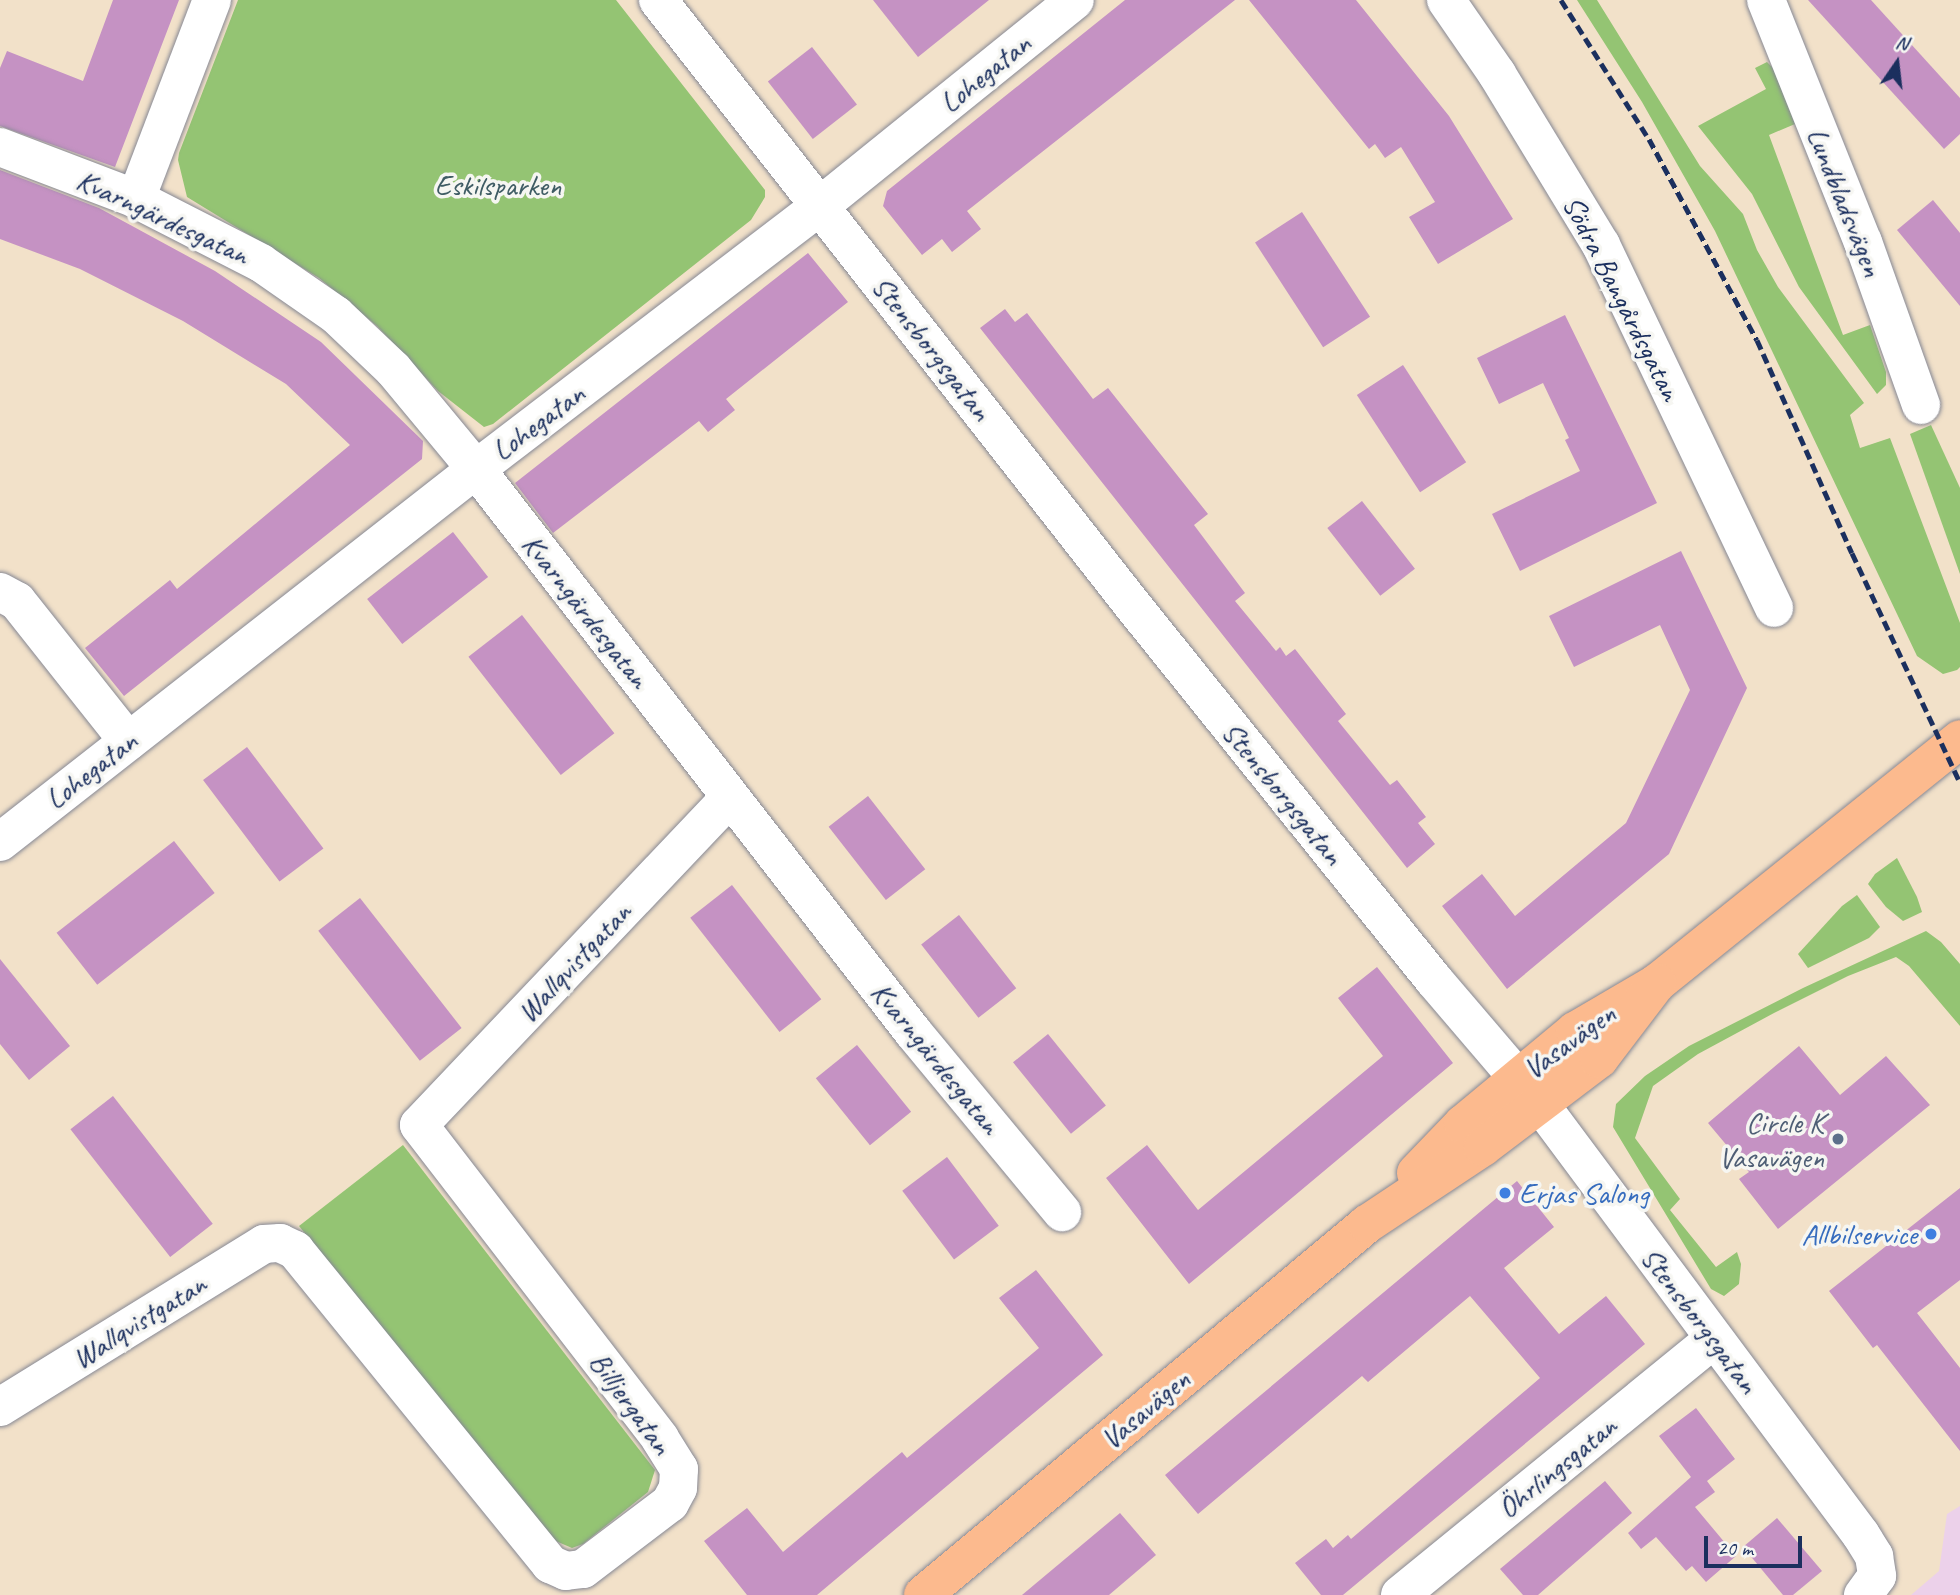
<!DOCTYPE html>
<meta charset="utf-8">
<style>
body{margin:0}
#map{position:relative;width:1960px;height:1595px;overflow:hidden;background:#f2e1c9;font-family:Caveat,sans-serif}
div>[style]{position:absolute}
.built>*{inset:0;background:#ecd1ea}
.green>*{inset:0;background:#94c473}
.building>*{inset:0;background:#c592c3;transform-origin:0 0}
.roads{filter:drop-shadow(0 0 2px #868894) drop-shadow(0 0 2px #868894)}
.minor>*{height:38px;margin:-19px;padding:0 19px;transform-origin:19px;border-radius:19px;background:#fff}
.major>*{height:38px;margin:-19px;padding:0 19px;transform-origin:19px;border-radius:19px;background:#fcba8e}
.rail>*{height:5px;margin-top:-2.5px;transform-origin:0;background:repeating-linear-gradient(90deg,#1b2f5e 0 10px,transparent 0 15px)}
.dots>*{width:19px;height:19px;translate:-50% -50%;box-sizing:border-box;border:4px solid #f6f6f2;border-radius:50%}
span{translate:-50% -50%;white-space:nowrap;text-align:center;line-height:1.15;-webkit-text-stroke:7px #f6f6f2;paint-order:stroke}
.street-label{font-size:30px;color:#1b2f5e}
.park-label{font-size:30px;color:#3f5c64}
.service-label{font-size:30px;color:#4e5e75}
.right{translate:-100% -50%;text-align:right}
.shop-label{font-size:30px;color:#366cbe}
.left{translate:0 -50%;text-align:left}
.north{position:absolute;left:1862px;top:28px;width:70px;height:70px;-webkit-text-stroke:5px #f6f6f2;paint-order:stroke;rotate:14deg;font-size:19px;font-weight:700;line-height:28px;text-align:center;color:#1b2f5e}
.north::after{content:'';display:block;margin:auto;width:24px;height:32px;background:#1b2f5e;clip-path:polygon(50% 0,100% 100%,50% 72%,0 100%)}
.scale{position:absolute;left:1704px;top:1536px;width:98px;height:32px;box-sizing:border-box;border:4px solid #1b2f5e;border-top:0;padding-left:9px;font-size:21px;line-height:24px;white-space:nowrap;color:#1b2f5e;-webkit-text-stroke:5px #f6f6f2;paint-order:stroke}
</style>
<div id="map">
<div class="built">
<i style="clip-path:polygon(1960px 1506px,1960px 1595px,1911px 1595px,1939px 1571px,1947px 1514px)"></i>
</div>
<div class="green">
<i style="clip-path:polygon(238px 0,616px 0,765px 190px,765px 197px,751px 220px,493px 424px,484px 427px,438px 391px,377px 326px,319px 278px,187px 197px,178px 160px,179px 153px)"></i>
<i style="clip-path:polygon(1577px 0,1597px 0,1700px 166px,1743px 214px,1757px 250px,1778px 287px,1864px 403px,1850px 415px,1860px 448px,1890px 438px,1960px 623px,1960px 667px,1957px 670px,1943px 674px,1917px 656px,1715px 231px,1642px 102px)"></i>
<i style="clip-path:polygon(1767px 62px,1773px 68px,1795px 124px,1769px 135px,1843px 335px,1870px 325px,1886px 372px,1886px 385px,1877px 394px,1799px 287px,1752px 194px,1698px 126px,1766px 89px,1755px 68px)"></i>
<i style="clip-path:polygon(1931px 425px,1960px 488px,1960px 574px,1910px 434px)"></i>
<i style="clip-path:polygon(1897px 858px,1917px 897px,1922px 912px,1903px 921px,1886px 907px,1868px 884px,1875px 874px)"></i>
<i style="clip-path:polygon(1857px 895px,1880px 927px,1869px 938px,1808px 968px,1798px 954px,1842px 906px)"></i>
<i style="clip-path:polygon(1926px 931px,1941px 942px,1960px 964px,1960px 1026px,1909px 966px,1896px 957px,1848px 976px,1774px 1013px,1698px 1054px,1653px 1086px,1635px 1138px,1680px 1199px,1670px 1210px,1716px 1267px,1737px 1252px,1741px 1264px,1739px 1284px,1724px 1296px,1711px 1289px,1613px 1127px,1616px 1104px,1645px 1076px,1689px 1046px,1803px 988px)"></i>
<i style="clip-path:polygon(403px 1145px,655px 1470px,648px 1492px,583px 1544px,572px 1548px,551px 1539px,299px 1226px)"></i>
</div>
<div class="building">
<i style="clip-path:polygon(113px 0,179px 0,115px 167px,0 126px,0 68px,7px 51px,83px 81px)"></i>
<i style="clip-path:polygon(873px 0,989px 0,918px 57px)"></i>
<i style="clip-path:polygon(1125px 0,1235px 0,967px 211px,981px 229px,952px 252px,942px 239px,922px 255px,883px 206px,887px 191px)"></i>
<i style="clip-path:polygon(1249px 0,1356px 0,1449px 116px,1513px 219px,1438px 264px,1409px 217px,1435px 202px,1401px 147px,1385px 158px,1375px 144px,1369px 149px)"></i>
<i style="clip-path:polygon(1808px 0,1871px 0,1960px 98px,1960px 134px,1944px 149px)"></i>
<i style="left:812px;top:47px;width:73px;height:56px;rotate:52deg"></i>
<i style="clip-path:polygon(0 170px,99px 208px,215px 271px,321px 342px,423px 441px,422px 459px,124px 696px,85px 648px,170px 580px,177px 589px,350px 445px,286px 384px,183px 321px,80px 269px,0 239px)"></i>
<i style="clip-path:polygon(1933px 200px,1960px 233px,1960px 306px,1897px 230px)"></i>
<i style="left:1302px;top:212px;width:125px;height:56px;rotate:57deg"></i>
<i style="clip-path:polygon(808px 253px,848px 302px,726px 399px,735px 410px,708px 432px,699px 421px,553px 533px,515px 483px)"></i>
<i style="clip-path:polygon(1005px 309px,1015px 322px,1027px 313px,1093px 399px,1108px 388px,1208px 514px,1194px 525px,1245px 593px,1235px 601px,1276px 651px,1280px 647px,1286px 656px,1295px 649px,1346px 714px,1338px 721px,1390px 785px,1397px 780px,1426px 817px,1418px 823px,1435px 844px,1407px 868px,980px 328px)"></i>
<i style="clip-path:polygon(1565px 315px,1657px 503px,1520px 571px,1492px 514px,1580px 471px,1565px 440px,1569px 438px,1543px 383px,1499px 404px,1477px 358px)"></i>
<i style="left:1403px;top:365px;width:116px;height:55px;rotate:57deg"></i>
<i style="left:1362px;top:501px;width:86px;height:44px;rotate:52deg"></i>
<i style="left:453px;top:532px;width:57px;height:109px;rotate:52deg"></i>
<i style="clip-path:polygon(1681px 551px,1747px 688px,1669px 854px,1507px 989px,1442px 906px,1482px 874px,1515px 916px,1626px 823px,1690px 690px,1660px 625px,1574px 667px,1549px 616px)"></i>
<i style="left:522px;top:615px;width:150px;height:68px;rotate:52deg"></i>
<i style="left:247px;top:747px;width:127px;height:55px;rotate:53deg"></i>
<i style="left:868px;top:796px;width:93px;height:50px;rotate:52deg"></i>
<i style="left:174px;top:841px;width:66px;height:149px;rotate:52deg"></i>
<i style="left:732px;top:885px;width:145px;height:53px;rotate:52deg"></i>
<i style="left:360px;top:898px;width:165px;height:53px;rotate:52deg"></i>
<i style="left:959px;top:915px;width:93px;height:48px;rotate:52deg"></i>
<i style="clip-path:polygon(0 959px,70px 1046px,29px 1080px,0 1044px)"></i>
<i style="clip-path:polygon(1377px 967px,1453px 1063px,1189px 1284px,1106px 1178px,1147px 1145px,1198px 1210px,1383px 1056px,1338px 998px)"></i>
<i style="left:1048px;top:1034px;width:92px;height:45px;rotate:51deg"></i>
<i style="left:857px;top:1045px;width:86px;height:53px;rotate:51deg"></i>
<i style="clip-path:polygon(1799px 1046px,1840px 1095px,1886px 1056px,1930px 1105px,1778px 1229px,1739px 1179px,1749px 1172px,1708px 1123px)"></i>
<i style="left:113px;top:1096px;width:162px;height:54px;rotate:52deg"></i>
<i style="left:947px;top:1157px;width:86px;height:56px;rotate:53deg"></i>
<i style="clip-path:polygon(1517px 1181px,1554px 1227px,1504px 1268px,1559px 1334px,1606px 1296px,1645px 1344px,1343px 1595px,1321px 1595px,1295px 1563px,1326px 1539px,1333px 1548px,1348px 1535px,1351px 1539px,1540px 1378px,1470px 1296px,1368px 1382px,1362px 1376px,1198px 1514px,1165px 1475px)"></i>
<i style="clip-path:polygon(1960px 1188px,1960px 1280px,1917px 1313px,1960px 1368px,1960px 1451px,1877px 1345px,1873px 1348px,1829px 1291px)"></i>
<i style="clip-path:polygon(1036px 1270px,1103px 1355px,817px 1595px,747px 1595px,704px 1541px,747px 1508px,783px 1552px,902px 1452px,907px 1458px,1039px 1348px,999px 1298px)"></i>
<i style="clip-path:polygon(1696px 1408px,1735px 1459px,1707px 1481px,1715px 1492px,1695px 1507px,1736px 1556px,1706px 1582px,1692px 1566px,1686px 1571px,1656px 1537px,1641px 1549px,1628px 1533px,1691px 1477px,1659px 1436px)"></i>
<i style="clip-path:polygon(1605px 1481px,1632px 1513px,1538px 1595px,1523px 1595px,1500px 1569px)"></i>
<i style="clip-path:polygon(1120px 1513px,1156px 1555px,1109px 1595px,1022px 1595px)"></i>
<i style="clip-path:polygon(1777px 1518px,1822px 1571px,1793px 1595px,1783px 1595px,1743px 1547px)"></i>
</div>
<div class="roads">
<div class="minor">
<i style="left:658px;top:0;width:771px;rotate:51.9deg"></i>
<i style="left:1134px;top:607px;width:479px;rotate:51.2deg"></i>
<i style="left:1434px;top:980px;width:163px;rotate:49.5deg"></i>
<i style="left:1540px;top:1104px;width:537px;rotate:53.32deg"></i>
<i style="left:1861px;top:1535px;width:25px;rotate:58deg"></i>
<i style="left:1874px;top:1556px;width:20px;rotate:81deg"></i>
<i style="left:1877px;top:1576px;width:24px;rotate:126deg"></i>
<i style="left:1446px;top:0;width:90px;rotate:55.4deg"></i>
<i style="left:1497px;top:74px;width:200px;rotate:58.7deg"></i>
<i style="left:1601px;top:245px;width:402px;rotate:64.5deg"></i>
<i style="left:1766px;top:0;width:261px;rotate:68.2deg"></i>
<i style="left:1863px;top:242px;width:173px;rotate:70.4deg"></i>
<i style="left:0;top:147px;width:146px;rotate:20.9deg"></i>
<i style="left:136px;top:199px;width:140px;rotate:27.1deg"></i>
<i style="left:261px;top:263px;width:91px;rotate:34.7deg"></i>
<i style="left:336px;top:315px;width:79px;rotate:43.5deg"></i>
<i style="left:393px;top:369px;width:130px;rotate:50.3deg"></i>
<i style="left:476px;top:469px;width:713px;rotate:52.18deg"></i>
<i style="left:913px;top:1032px;width:234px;rotate:50.4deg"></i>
<i style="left:136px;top:199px;width:213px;rotate:-69.1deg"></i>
<i style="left:0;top:592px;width:19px;rotate:28deg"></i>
<i style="left:17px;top:601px;width:179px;rotate:51.6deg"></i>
<i style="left:0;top:842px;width:605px;rotate:-38.08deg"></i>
<i style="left:476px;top:469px;width:434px;rotate:-37.4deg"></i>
<i style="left:821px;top:205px;width:326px;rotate:-38.9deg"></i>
<i style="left:0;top:1407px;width:310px;rotate:-31.7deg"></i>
<i style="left:264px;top:1244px;width:16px;rotate:-4deg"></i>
<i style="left:280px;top:1243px;width:17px;rotate:25deg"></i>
<i style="left:295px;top:1250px;width:405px;rotate:50.9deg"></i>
<i style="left:550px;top:1564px;width:17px;rotate:24deg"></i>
<i style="left:566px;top:1571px;width:17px;rotate:-7deg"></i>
<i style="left:583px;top:1569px;width:109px;rotate:-37.2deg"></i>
<i style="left:670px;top:1503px;width:17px;rotate:-62deg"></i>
<i style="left:678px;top:1488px;width:19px;rotate:-87deg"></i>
<i style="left:679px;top:1469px;width:36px;rotate:-122deg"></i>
<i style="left:660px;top:1438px;width:395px;rotate:-127.6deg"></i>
<i style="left:419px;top:1125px;width:452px;rotate:-46.5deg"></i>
<i style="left:1400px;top:1595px;width:405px;rotate:-39.2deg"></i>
</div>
<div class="major">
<i style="left:1416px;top:1173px;width:68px;rotate:-46.2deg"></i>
<i style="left:1463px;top:1124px;width:146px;rotate:-39.7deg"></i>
<i style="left:1575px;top:1031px;width:95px;rotate:-30.3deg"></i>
<i style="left:1657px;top:983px;width:389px;rotate:-38.8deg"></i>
<i style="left:923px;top:1595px;width:579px;rotate:-39.88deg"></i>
<i style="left:1367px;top:1224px;width:139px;rotate:-33.6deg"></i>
<i style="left:1483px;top:1147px;width:146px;rotate:-37.2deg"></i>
<i style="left:1599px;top:1059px;width:96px;rotate:-52.7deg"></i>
</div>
</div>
<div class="rail">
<i style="left:1561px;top:0;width:165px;rotate:57.7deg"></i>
<i style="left:1649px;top:139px;width:228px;rotate:61.8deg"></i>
<i style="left:1757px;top:340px;width:233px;rotate:66deg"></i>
<i style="left:1852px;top:553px;width:253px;rotate:64.8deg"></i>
</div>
<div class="dots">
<i style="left:1838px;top:1139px;background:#5c6f8a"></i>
<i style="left:1505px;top:1193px;background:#3f7fe0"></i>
<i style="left:1931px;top:1234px;background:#3f7fe0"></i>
</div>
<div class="street-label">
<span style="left:985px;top:73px;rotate:-39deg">Lohegatan</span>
<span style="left:1845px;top:202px;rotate:68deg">Lundbladsvägen</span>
<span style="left:163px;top:217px;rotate:25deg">Kvarngärdesgatan</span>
<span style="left:1622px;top:298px;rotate:63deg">Södra Bangårdsgatan</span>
<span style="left:932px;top:348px;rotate:52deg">Stensborgsgatan</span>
<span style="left:538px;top:422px;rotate:-37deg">Lohegatan</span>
<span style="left:586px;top:611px;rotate:52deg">Kvarngärdesgatan</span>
<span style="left:91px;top:770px;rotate:-38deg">Lohegatan</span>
<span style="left:1283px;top:793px;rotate:51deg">Stensborgsgatan</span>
<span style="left:574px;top:962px;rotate:-47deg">Wallqvistgatan</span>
<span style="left:1569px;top:1041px;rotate:-36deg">Vasavägen</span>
<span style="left:936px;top:1058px;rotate:51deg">Kvarngärdesgatan</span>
<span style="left:1700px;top:1320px;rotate:53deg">Stensborgsgatan</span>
<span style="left:139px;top:1321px;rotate:-32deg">Wallqvistgatan</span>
<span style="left:631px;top:1403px;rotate:54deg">Billjergatan</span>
<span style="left:1145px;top:1409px;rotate:-40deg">Vasavägen</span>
<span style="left:1557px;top:1467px;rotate:-39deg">Öhrlingsgatan</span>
</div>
<div class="park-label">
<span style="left:498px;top:185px">Eskilsparken</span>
</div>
<div class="service-label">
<span class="right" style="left:1824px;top:1139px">Circle K<br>Vasavägen</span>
</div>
<div class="shop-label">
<span class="left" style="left:1519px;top:1193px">Erjas Salong</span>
<span class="right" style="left:1917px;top:1234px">Allbilservice</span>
</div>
<div class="north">N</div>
<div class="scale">20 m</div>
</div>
